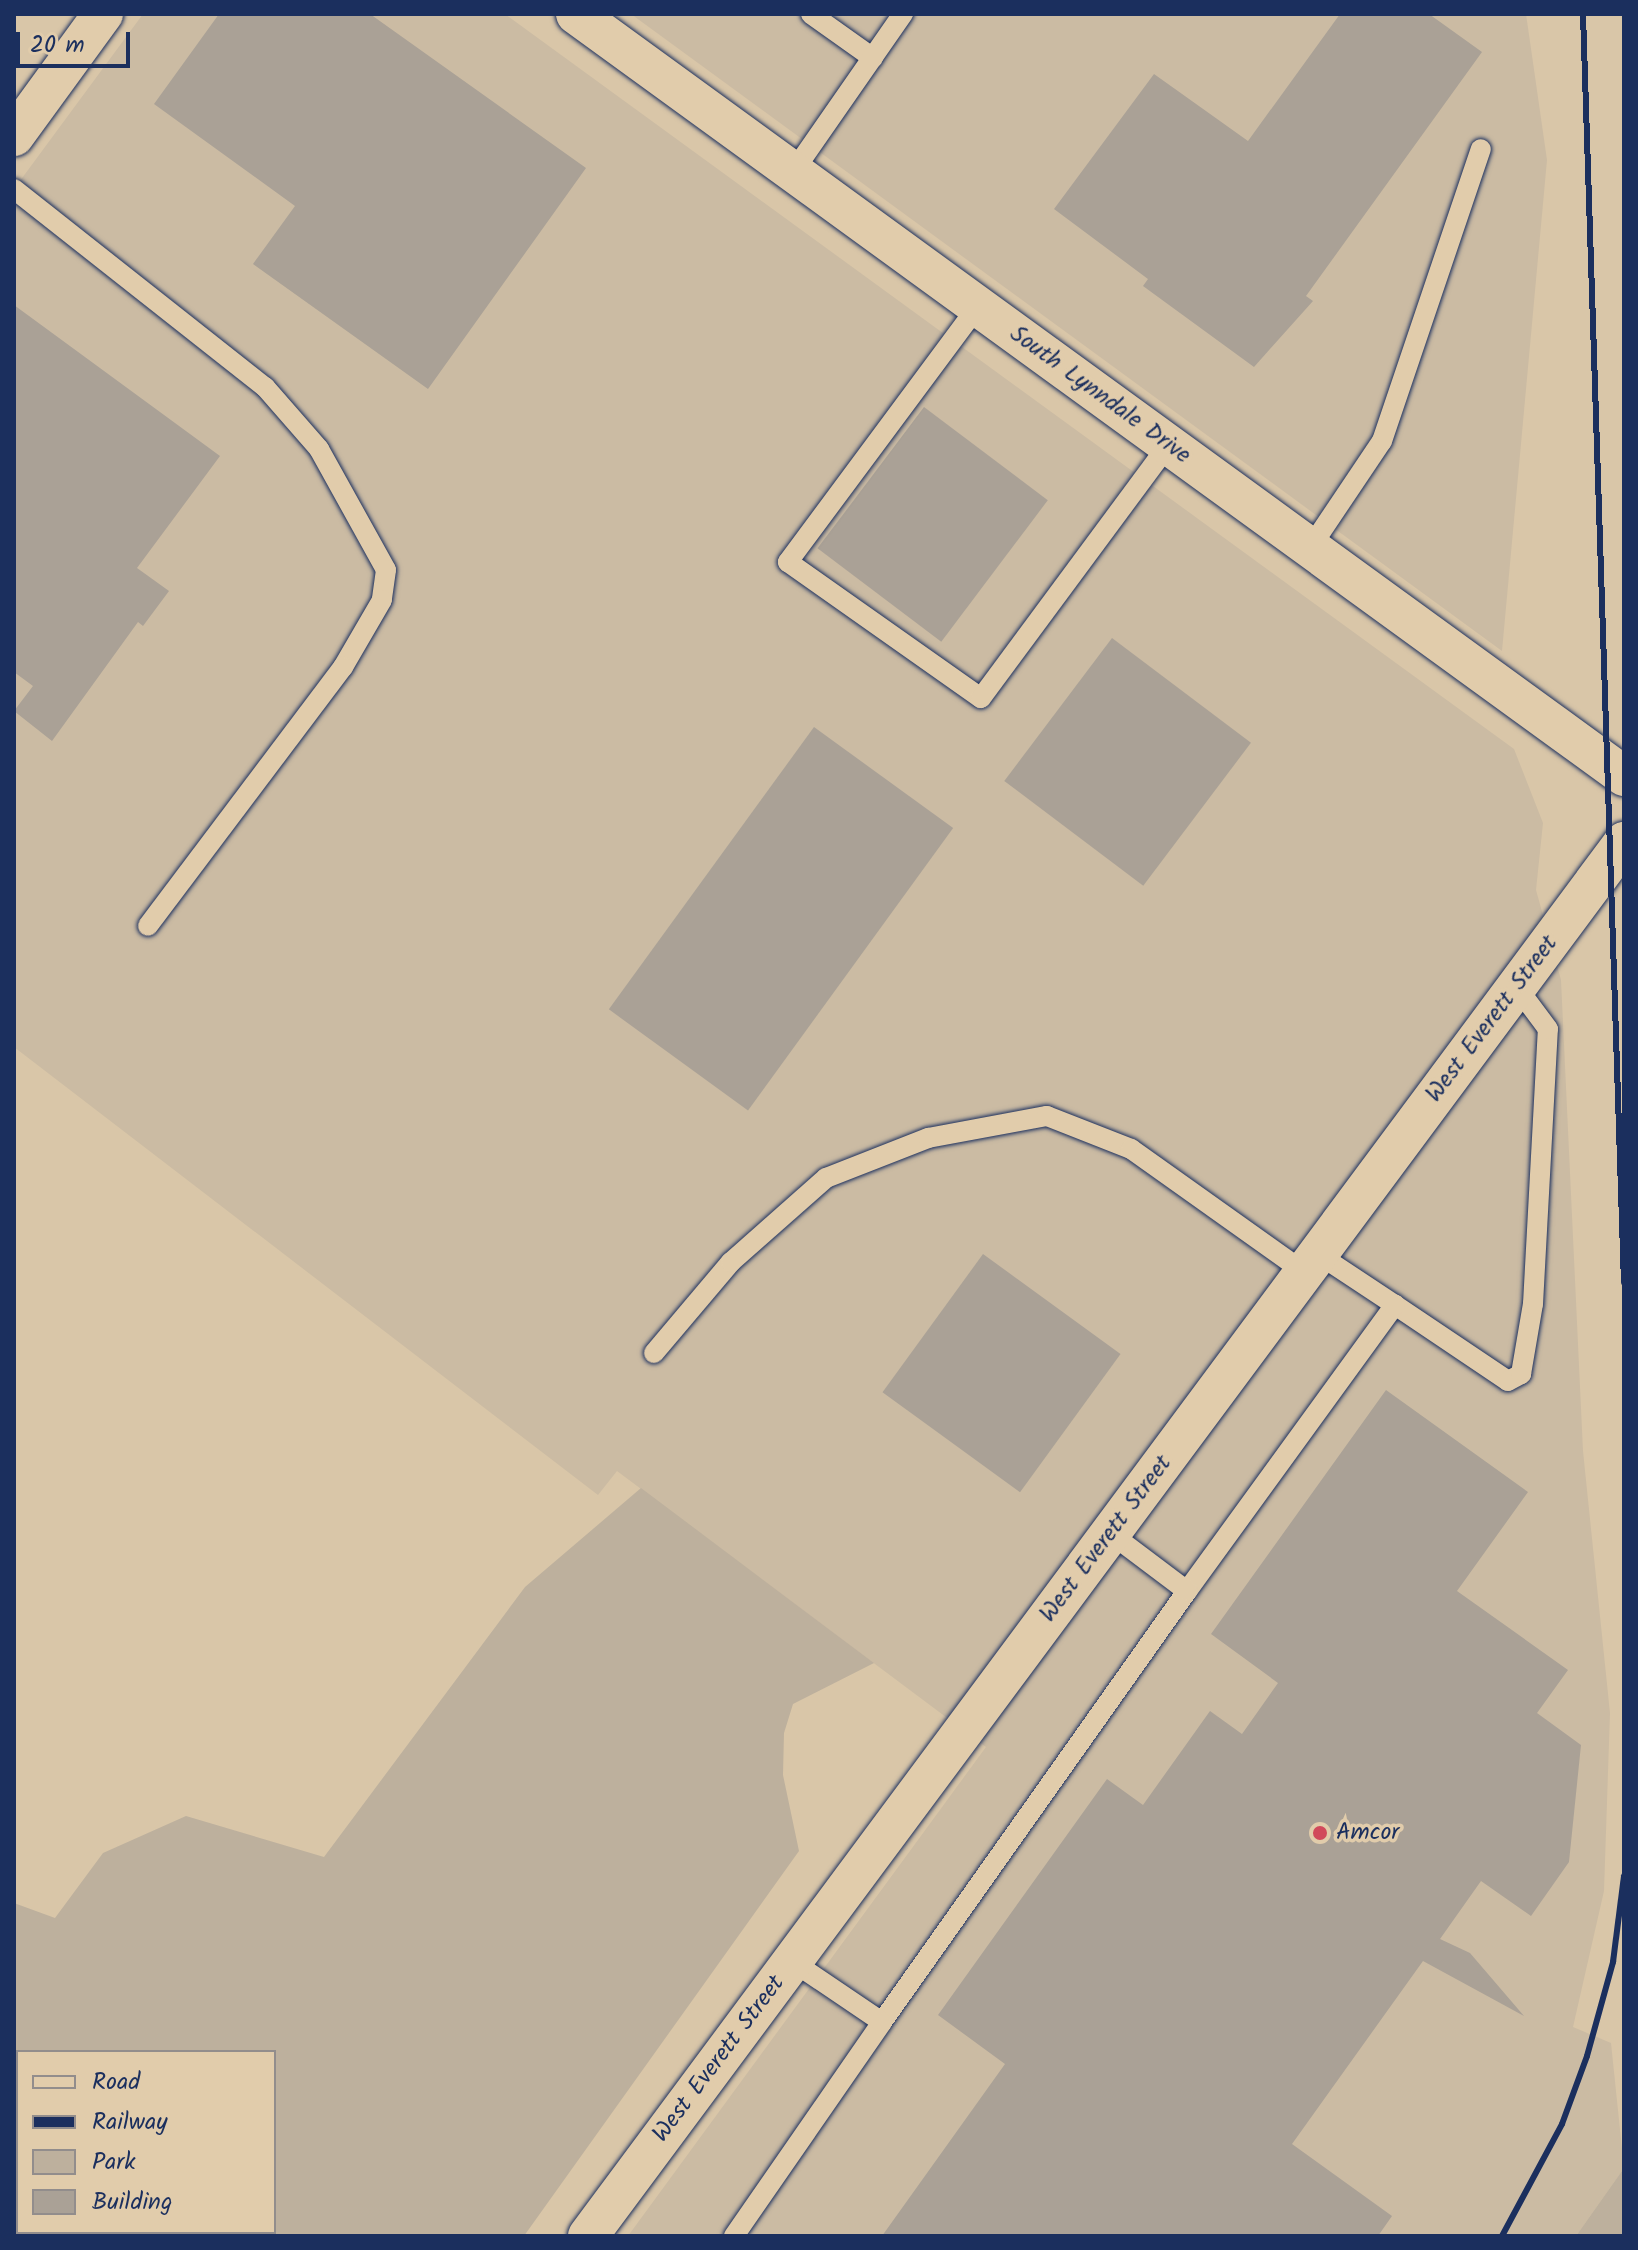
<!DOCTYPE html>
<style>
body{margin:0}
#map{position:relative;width:1638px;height:2250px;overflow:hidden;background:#d9c6a8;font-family:Kalam,sans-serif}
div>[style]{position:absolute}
.built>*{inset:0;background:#cbbba3}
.green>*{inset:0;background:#bdb09d}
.building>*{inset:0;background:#aaa196;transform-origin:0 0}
.roads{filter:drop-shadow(0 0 2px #1b2f5e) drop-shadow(0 0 2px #1b2f5e)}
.lane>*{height:20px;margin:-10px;padding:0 10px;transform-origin:10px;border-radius:10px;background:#e1ccab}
.street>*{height:40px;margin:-20px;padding:0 20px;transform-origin:20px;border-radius:20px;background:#e1ccab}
.rail>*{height:6px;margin:-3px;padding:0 3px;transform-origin:3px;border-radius:3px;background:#1b2f5e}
.dots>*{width:22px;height:22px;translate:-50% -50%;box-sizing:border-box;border:4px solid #e1ccab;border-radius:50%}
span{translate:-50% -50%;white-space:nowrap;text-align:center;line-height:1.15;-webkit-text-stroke:7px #e1ccab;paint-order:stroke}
.street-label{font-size:24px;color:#1b2f5e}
.poi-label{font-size:24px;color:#1b2f5e}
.left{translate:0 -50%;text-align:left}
.frame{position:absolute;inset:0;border:16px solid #1b2f5e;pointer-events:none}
.legend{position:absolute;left:16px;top:2050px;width:260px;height:184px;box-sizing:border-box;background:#e1ccab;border:2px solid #928d8c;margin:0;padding:10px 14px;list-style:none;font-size:24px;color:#1b2f5e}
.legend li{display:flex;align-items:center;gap:16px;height:40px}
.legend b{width:40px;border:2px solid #928d8c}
.scale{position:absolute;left:16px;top:32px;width:114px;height:36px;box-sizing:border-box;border:4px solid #1b2f5e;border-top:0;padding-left:10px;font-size:24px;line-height:28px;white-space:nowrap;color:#1b2f5e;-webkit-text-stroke:6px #e1ccab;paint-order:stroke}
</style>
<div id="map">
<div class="built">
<i style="clip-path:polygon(143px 14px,505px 14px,1514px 749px,1543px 823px,1536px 890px,1561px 980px,1583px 1451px,1610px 1713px,1604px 1891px,1573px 2027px,1611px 2043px,1624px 2168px,1576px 2236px,628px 2236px,986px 1747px,617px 1471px,598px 1495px,14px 1047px,14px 189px)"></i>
<i style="clip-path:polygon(631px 14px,1526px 14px,1547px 160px,1502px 651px)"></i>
</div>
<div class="green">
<i style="clip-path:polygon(evenodd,641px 1488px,874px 1663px,793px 1704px,784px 1733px,783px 1775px,799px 1851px,524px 2236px,14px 2236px,14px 1903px,55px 1918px,103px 1853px,186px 1816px,324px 1857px,525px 1587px,641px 1488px,18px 2052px,274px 2052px,274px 2232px,18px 2232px,18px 2052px)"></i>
<i style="clip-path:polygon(1624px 2168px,1624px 2236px,1576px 2236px)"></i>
</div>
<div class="building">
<i style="clip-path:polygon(219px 14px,370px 14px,586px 168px,428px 389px,253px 264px,295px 206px,154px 104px)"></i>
<i style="clip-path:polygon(1340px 14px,1429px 14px,1482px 52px,1306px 296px,1313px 301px,1254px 367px,1143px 286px,1148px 279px,1054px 209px,1154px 74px,1248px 141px)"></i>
<i style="clip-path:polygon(14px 305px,220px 456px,137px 568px,169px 591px,143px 626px,138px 622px,52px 741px,14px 711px,33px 686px,14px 672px)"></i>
<i style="left:924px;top:407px;width:155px;height:177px;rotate:37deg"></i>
<i style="left:1112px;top:638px;width:174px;height:179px;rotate:37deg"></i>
<i style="left:814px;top:727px;width:172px;height:349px;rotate:36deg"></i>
<i style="left:983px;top:1254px;width:170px;height:171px;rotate:36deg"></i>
<i style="clip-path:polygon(1386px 1390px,1528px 1492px,1457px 1591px,1568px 1670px,1537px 1713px,1581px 1745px,1569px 1862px,1531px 1916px,1481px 1881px,1440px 1939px,1470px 1953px,1524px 2016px,1423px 1961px,1292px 2144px,1392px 2216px,1378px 2236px,882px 2236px,1005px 2064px,938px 2015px,1107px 1779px,1143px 1805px,1210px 1711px,1242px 1734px,1278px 1683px,1211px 1634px)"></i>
</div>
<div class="roads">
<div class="lane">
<i style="left:811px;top:14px;width:76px;rotate:35.4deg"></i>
<i style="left:793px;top:172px;width:193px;rotate:-55.2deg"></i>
<i style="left:14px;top:189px;width:320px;rotate:38.3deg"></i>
<i style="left:265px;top:387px;width:82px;rotate:48.9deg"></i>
<i style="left:319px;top:449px;width:138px;rotate:61deg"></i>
<i style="left:386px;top:570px;width:30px;rotate:98deg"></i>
<i style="left:382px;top:600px;width:78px;rotate:120.2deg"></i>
<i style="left:343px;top:667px;width:324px;rotate:127deg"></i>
<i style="left:978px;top:306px;width:319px;rotate:126.6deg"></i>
<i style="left:788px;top:562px;width:236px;rotate:35.2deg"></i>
<i style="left:981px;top:698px;width:315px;rotate:-53.5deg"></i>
<i style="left:1310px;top:548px;width:129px;rotate:-56.1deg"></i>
<i style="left:1382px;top:441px;width:308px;rotate:-71.3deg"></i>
<i style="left:1395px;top:1305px;width:136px;rotate:33.9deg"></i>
<i style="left:1508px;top:1381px;width:15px;rotate:-28deg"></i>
<i style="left:1521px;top:1374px;width:71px;rotate:-80.3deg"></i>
<i style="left:1533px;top:1304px;width:275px;rotate:-86.9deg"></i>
<i style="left:1548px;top:1029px;width:54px;rotate:-126.7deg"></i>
<i style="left:654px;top:1353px;width:119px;rotate:-49.8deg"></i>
<i style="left:731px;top:1262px;width:127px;rotate:-41.5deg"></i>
<i style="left:826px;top:1178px;width:110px;rotate:-21.4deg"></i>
<i style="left:928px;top:1138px;width:121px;rotate:-10.5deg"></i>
<i style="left:1047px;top:1116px;width:90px;rotate:21.4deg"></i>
<i style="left:1131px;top:1149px;width:212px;rotate:35.4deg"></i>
<i style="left:1187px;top:1591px;width:354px;rotate:-54deg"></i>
<i style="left:1395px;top:1305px;width:92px;rotate:-146.5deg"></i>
<i style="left:882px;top:2022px;width:528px;rotate:-54.71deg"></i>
<i style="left:1187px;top:1591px;width:96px;rotate:-143deg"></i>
<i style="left:734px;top:2236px;width:260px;rotate:-55.3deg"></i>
<i style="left:882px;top:2022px;width:109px;rotate:-145.9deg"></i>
</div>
<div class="street">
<i style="left:576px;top:14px;width:1296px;rotate:36.02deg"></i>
<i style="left:14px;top:136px;width:151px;rotate:-53.9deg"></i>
<i style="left:588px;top:2236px;width:1737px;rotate:-53.38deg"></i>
</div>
</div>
<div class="rail">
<i style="left:1583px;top:14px;width:1269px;rotate:88.15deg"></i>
<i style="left:1502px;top:2236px;width:127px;rotate:-61.8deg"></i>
<i style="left:1562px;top:2124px;width:72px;rotate:-69.8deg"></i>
<i style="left:1587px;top:2056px;width:98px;rotate:-74.5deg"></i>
<i style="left:1613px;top:1962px;width:87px;rotate:-82.7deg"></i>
</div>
<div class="dots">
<i style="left:1320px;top:1833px;background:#d1495b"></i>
</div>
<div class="street-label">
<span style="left:1100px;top:395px;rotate:36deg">South Lynndale Drive</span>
<span style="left:1492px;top:1019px;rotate:-53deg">West Everett Street</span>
<span style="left:1106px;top:1539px;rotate:-53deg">West Everett Street</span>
<span style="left:719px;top:2059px;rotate:-53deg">West Everett Street</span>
</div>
<div class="poi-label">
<span class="left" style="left:1336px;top:1833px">Amcor</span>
</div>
<div class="frame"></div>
<ul class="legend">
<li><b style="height:10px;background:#e1ccab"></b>Road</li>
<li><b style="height:10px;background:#1b2f5e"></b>Railway</li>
<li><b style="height:22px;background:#bdb09d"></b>Park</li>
<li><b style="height:22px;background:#aaa196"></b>Building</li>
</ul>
<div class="scale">20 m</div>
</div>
